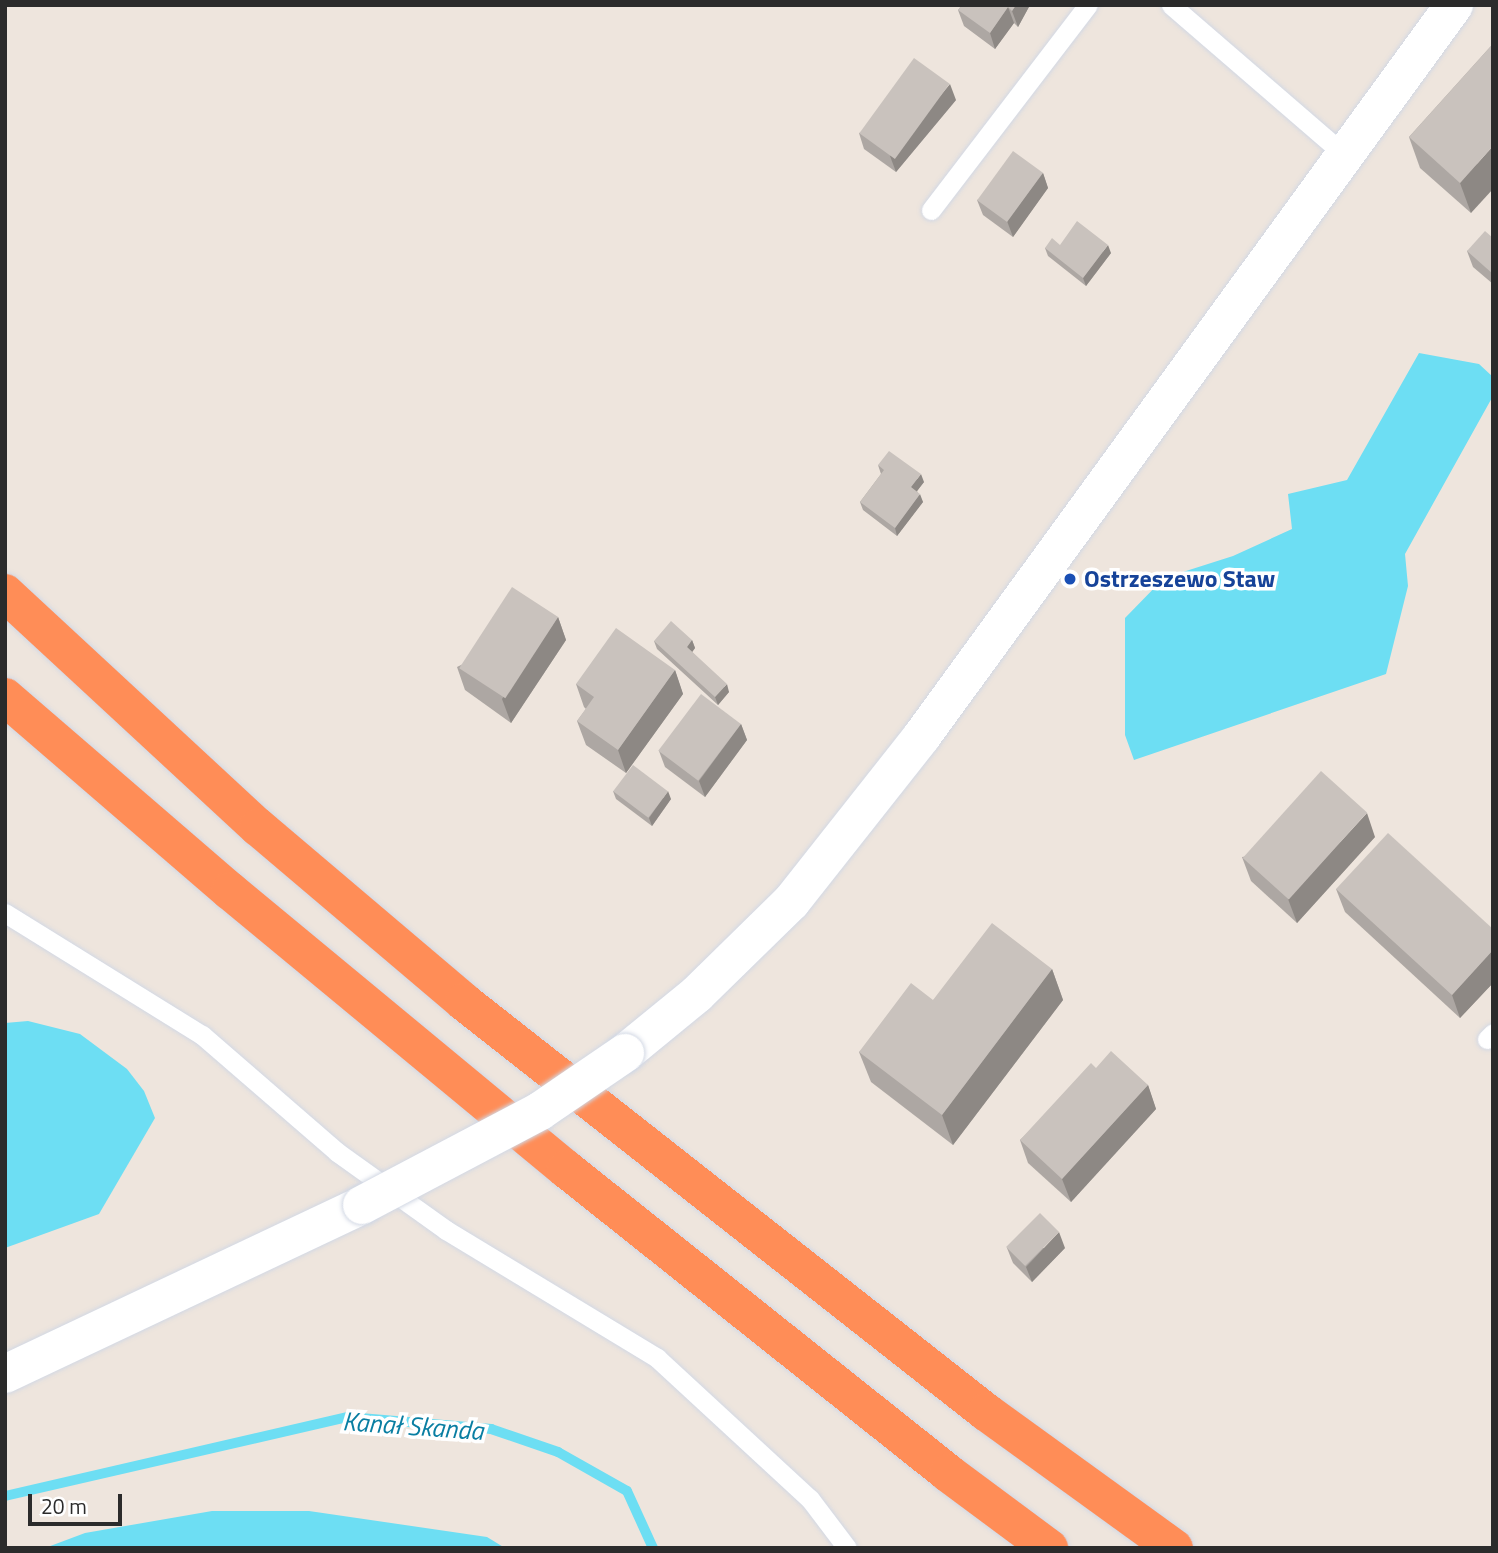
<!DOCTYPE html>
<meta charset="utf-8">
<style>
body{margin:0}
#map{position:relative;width:1498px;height:1553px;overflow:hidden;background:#eee5dd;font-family:"Titillium Web",sans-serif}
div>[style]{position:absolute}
.water>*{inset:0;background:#6ddef3}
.stream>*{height:10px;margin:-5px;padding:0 5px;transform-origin:5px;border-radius:5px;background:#6ddef3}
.roads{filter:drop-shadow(0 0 2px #d2d8e4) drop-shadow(0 0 2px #d2d8e4)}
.service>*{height:19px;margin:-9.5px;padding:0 9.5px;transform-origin:9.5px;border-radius:9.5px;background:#fff}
.tertiary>*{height:38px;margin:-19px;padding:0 19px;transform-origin:19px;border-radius:19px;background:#fff}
.motorway>*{height:38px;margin:-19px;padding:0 19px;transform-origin:19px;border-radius:19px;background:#ff8d57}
.bridges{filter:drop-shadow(0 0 2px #d2d8e4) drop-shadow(0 0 2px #d2d8e4)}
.tertiary-bridge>*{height:38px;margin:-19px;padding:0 19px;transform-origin:19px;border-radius:19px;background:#fff}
.wall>*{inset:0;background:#ada7a3}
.shaded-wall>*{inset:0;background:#8d8884}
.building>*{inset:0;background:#c9c2bd;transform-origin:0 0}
.dots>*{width:19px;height:19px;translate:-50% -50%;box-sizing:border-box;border:4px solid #fff;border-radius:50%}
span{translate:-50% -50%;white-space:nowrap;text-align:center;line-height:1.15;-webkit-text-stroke:7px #fff;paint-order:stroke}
.transit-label{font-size:24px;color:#164399;font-weight:700}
.left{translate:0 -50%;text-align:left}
.water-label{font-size:26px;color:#097ea2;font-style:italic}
.frame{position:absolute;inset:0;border:7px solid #2b2b2b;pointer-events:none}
.scale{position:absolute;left:28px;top:1494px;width:94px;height:32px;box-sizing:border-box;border:4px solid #2b2b2b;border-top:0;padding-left:9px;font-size:21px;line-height:24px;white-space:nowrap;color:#2b2b2b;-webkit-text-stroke:5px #fff;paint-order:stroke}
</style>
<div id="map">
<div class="water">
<i style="clip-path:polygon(1419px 353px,1479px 364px,1493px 377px,1493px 396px,1405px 554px,1408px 586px,1386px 674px,1134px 760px,1125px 735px,1125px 618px,1164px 578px,1233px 556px,1292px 529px,1288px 494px,1347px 480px)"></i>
<i style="clip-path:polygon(28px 1021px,80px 1034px,127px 1069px,144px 1091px,155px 1118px,99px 1214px,5px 1248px,5px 1023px)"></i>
<i style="clip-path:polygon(212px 1511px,309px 1511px,487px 1537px,505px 1548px,45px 1548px,85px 1533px)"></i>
</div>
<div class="stream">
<i style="left:5px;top:1496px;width:352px;rotate:-13deg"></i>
<i style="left:348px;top:1417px;width:144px;rotate:4.8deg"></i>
<i style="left:491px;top:1429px;width:71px;rotate:18.9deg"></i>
<i style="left:558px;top:1452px;width:79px;rotate:29.5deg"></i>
<i style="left:627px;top:1491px;width:63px;rotate:65.5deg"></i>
</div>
<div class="roads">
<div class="service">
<i style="left:1171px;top:5px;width:230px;rotate:40.8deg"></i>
<i style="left:931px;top:210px;width:258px;rotate:-52.6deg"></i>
<i style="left:5px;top:913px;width:232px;rotate:31.8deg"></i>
<i style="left:202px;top:1035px;width:179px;rotate:40.9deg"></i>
<i style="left:337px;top:1152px;width:134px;rotate:35.6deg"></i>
<i style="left:446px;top:1230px;width:247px;rotate:31.2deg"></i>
<i style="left:657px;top:1358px;width:208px;rotate:42.7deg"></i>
<i style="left:810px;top:1499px;width:61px;rotate:52.9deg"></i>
<i style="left:1487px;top:1039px;width:8px;rotate:-45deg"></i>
</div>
<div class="tertiary">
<i style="left:625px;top:1053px;width:93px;rotate:-39.3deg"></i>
<i style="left:697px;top:994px;width:132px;rotate:-44.4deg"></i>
<i style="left:791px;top:902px;width:211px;rotate:-51.7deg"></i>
<i style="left:922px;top:736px;width:904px;rotate:-53.95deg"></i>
<i style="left:5px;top:1374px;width:395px;rotate:-25.3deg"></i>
</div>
<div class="motorway">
<i style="left:5px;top:593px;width:345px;rotate:42.8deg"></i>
<i style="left:258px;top:827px;width:270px;rotate:40.3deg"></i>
<i style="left:464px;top:1002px;width:664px;rotate:38.15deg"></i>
<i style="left:986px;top:1412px;width:232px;rotate:35.9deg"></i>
<i style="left:5px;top:697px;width:297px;rotate:40.8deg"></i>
<i style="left:230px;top:891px;width:436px;rotate:39.6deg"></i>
<i style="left:566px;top:1169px;width:488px;rotate:38.5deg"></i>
<i style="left:948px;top:1473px;width:126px;rotate:36.6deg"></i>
</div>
</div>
<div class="bridges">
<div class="tertiary-bridge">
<i style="left:362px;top:1205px;width:201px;rotate:-27.8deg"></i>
<i style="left:540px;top:1111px;width:103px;rotate:-34.3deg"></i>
</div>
</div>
<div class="wall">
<i style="clip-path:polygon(962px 5px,1030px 5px,1018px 27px,1014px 23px,995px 49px,964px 26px,958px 10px)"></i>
<i style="clip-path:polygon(1491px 46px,1471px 213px,1420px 168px,1409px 137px)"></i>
<i style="clip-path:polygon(956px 100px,896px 172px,864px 149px,859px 133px)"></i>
<i style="clip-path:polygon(1043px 173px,1048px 188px,1013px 237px,983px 215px,977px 200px)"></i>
<i style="clip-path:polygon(1493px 238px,1493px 284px,1473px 267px,1467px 251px)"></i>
<i style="clip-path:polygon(1060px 245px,1111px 253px,1086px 286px,1048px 256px,1045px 248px)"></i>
<i style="clip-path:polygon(878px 465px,924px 482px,917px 491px,923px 502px,897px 536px,863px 510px,860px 502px,881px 474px)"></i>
<i style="clip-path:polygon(558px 617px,566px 640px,511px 723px,465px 690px,457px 667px)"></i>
<i style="clip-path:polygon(692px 640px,695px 648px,692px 652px,729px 692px,718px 705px,657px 649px,654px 641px)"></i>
<i style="clip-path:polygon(675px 670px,683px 694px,626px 773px,586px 745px,577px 721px,586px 709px,584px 707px,576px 684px)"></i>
<i style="clip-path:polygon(741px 724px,747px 740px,705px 797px,665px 767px,659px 751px)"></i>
<i style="clip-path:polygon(613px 791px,671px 799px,652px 826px,616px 799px)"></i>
<i style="clip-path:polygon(1375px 837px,1297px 923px,1251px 881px,1242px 857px)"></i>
<i style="clip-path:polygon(1336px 889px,1493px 929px,1493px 983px,1460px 1018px,1345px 912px)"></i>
<i style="clip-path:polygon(1052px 969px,1063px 1000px,953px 1145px,871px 1082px,859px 1052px,933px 1000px)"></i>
<i style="clip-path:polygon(1096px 1068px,1148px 1085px,1156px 1109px,1071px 1202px,1028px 1163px,1020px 1140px)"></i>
<i style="clip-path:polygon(1007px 1248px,1065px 1248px,1032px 1282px,1013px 1263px)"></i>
</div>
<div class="shaded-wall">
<i style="clip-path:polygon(1016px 5px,1030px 5px,1018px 27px,1012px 11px)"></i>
<i style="clip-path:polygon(1008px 7px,1014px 23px,995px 49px,990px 33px)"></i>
<i style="clip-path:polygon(950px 84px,956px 100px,896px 172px,890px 156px)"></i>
<i style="clip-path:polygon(1493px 146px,1493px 189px,1471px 213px,1460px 183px)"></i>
<i style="clip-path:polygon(1043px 173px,1048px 188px,1013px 237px,1007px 221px)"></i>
<i style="clip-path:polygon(1108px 245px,1111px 253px,1086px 286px,1083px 278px)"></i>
<i style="clip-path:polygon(921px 474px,924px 482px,914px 495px,911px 487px)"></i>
<i style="clip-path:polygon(920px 494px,923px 502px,897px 536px,895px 528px)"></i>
<i style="clip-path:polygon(558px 617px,566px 640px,511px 723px,502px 699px)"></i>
<i style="clip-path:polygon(692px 640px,695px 648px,690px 655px,687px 647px)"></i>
<i style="clip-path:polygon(675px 670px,683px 694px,626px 773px,618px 750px)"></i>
<i style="clip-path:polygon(727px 684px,729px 692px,718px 705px,715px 697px)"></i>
<i style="clip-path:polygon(741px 724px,747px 740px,705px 797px,699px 781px)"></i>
<i style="clip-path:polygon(668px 791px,671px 799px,652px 826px,649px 818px)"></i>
<i style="clip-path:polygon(1367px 813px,1375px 837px,1297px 923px,1288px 899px)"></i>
<i style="clip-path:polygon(1493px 950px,1493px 983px,1460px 1018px,1452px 995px)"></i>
<i style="clip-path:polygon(1052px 969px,1063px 1000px,953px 1145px,942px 1115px)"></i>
<i style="clip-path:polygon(1148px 1085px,1156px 1109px,1071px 1202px,1062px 1179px)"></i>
<i style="clip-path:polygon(1059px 1232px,1065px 1248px,1032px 1282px,1026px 1267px)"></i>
</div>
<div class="building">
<i style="clip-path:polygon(962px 5px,1016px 5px,1012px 11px,1008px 7px,990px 33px,958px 10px)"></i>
<i style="clip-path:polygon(1491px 46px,1493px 47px,1493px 146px,1460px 183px,1409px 137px)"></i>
<i style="left:914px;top:58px;width:44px;height:93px;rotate:36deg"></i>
<i style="left:1013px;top:151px;width:37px;height:61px;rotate:36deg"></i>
<i style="clip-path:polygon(1077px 221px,1108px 245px,1083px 278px,1045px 248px,1052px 238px,1060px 245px)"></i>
<i style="clip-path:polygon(1485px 231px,1493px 238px,1493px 274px,1467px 251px)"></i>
<i style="clip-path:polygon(889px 451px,921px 474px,911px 487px,920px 494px,895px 528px,860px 502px,884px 470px,878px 465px)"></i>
<i style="left:512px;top:587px;width:55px;height:97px;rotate:33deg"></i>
<i style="clip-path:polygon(671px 621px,692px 640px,687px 647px,727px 684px,715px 697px,654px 641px)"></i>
<i style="clip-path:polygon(616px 628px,675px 670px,618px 750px,577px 721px,594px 697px,576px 684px)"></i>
<i style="left:701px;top:694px;width:50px;height:71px;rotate:37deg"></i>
<i style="left:633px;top:765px;width:44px;height:33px;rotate:37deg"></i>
<i style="left:1321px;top:771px;width:62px;height:117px;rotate:42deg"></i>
<i style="clip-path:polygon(1388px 833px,1493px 929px,1493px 950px,1452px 995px,1336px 889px)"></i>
<i style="clip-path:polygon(992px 923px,1052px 969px,942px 1115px,859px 1052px,911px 983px,933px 1000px)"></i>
<i style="clip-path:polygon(1111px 1051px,1148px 1085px,1062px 1179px,1020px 1140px,1091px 1063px,1096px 1068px)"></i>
<i style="left:1040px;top:1213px;width:27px;height:48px;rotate:45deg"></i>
</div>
<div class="dots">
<i style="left:1070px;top:579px;background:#1a4fb4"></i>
</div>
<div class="transit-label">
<span class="left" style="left:1084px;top:579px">Ostrzeszewo Staw</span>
</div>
<div class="water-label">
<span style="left:413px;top:1426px;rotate:4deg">Kanał Skanda</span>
</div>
<div class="frame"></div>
<div class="scale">20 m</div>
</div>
